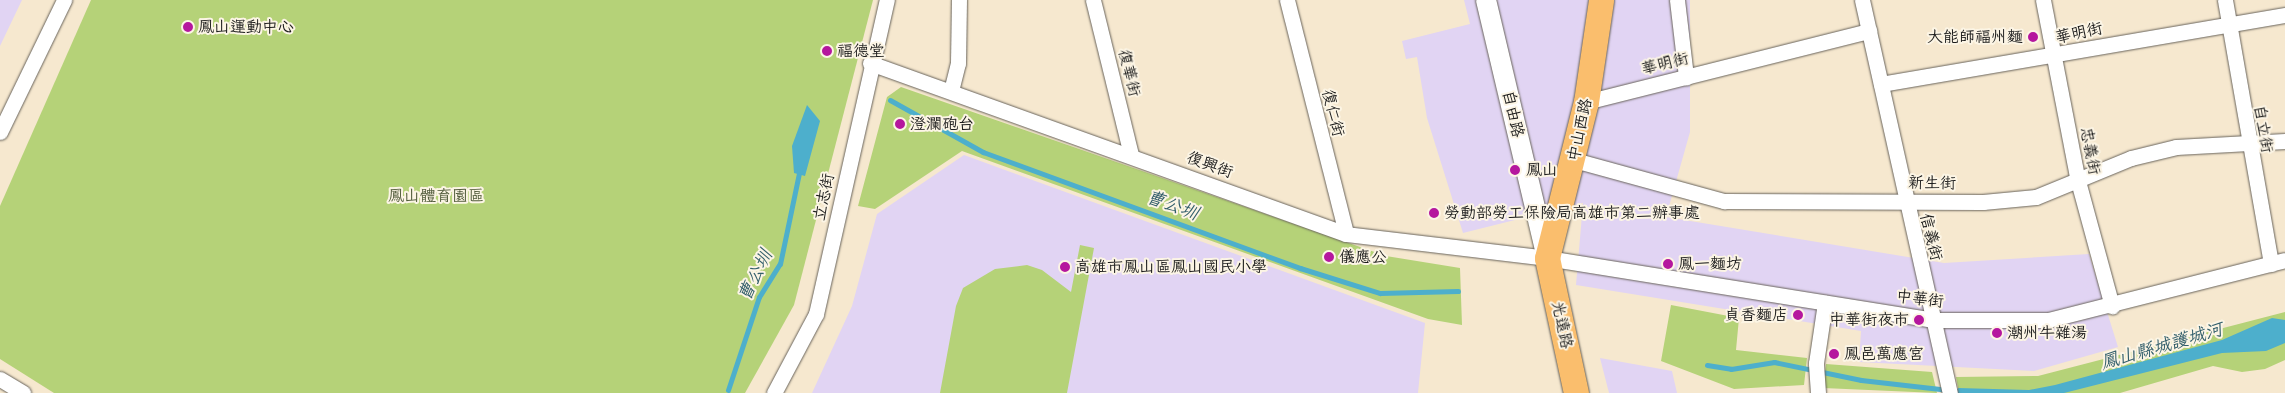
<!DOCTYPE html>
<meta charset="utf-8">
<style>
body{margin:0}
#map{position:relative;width:2285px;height:393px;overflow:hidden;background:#f6e8cf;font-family:Pangolin,"LXGW WenKai TC",sans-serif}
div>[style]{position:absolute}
.built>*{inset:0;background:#e1d4f3}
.green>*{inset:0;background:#b5d278}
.water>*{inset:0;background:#4dafcc}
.stream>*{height:5px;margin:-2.5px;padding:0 2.5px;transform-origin:2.5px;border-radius:2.5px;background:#4dafcc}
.roads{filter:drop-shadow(0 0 1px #68635b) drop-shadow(0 0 1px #68635b)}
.minor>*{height:15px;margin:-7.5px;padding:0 7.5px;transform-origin:7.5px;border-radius:7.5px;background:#fff}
.tertiary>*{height:20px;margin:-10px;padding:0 10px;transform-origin:10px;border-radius:10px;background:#fff}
.primary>*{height:25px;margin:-12.5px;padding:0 12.5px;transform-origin:12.5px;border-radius:12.5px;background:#fabe6d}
.dots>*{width:14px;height:14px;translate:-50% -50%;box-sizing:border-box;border:2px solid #fcf5e5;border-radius:50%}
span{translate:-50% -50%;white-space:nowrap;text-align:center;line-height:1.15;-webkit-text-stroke:4px #fcf5e5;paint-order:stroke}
.poi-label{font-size:16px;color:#1c1c1c}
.left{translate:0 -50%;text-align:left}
.right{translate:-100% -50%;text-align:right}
.street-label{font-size:16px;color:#1c1c1c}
.park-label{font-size:16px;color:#525c3c}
.water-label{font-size:18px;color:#325e6b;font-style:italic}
</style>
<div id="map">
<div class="built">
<i style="clip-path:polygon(0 0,22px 0,0 46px)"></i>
<i style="clip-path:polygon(1464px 0,1690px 0,1690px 132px,1666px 217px,1944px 263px,2089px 254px,2118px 347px,2034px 371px,1859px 362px,1861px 331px,1576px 285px,1583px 203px,1463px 233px,1427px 118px,1417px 57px,1406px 59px,1402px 41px,1470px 24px)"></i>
<i style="clip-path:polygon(964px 155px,1425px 323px,1418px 393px,812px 393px,852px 306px,877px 214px)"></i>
<i style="clip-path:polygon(1600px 358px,1672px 371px,1677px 393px,1609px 393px)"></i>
</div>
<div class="green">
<i style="clip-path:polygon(91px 0,873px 0,794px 305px,745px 393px,54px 393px,0 359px,0 206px)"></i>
<i style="clip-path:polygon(901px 87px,1386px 256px,1460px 268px,1462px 325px,1428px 319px,962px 151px,875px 209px,858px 206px,887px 97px)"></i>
<i style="clip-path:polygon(1080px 245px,1094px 248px,1067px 393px,940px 393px,956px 306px,963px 288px,995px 269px,1027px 265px,1042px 270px,1071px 292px)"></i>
<i style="clip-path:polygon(1671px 305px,1739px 318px,1736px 350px,1807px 358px,1804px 385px,1734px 389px,1661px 361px)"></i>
<i style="clip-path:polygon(2285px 312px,2285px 360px,2265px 369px,2242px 372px,2213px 366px,2120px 393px,1959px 393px,1956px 377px,2038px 376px)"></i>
<i style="clip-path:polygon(1826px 364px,1932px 372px,1937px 393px,1823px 388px)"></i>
</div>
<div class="water">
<i style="clip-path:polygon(807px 105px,820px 121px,805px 176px,794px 173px,792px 146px)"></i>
<i style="clip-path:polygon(2272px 318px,2285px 320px,2285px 343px,2266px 351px,2222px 353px,2064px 393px,1959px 393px,1958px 388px,2029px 390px,2055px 385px,2222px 340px)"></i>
</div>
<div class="stream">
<i style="left:890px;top:100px;width:107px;rotate:29.2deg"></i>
<i style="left:983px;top:152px;width:338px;rotate:20.1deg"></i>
<i style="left:1300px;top:268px;width:84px;rotate:17.4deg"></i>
<i style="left:1380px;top:293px;width:78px;rotate:-1.5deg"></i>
<i style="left:1707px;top:365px;width:24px;rotate:9deg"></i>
<i style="left:1731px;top:369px;width:44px;rotate:-9.2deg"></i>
<i style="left:1774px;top:362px;width:89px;rotate:11.7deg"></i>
<i style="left:1861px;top:380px;width:106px;rotate:6.5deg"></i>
<i style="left:728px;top:390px;width:98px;rotate:-71.6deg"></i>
<i style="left:759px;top:297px;width:39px;rotate:-58deg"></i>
<i style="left:780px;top:264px;width:98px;rotate:-78.2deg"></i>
</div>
<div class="roads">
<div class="minor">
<i style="left:1093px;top:0;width:160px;rotate:76.2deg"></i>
<i style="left:1287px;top:0;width:241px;rotate:75.8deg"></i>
<i style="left:1677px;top:0;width:78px;rotate:83.3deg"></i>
<i style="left:1862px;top:0;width:403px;rotate:77.4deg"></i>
<i style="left:2043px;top:0;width:184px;rotate:79.1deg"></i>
<i style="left:2078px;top:181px;width:130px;rotate:74.8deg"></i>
<i style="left:2225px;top:0;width:268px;rotate:80.1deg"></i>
<i style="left:870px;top:63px;width:506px;rotate:19.76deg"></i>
<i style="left:1346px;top:234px;width:202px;rotate:6.8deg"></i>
<i style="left:1547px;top:258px;width:392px;rotate:9.1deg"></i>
<i style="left:1934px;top:320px;width:114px"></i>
<i style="left:2048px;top:320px;width:244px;rotate:-14.2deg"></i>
<i style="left:1881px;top:84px;width:410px;rotate:-9.7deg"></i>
<i style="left:951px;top:91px;width:29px;rotate:-76deg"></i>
<i style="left:958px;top:63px;width:63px;rotate:-89.1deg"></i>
<i style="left:1586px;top:102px;width:292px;rotate:-14.1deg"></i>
<i style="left:0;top:132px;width:147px;rotate:-64.1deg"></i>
<i style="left:1574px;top:160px;width:156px;rotate:15.3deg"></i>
<i style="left:1724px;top:201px;width:259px;rotate:0.2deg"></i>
<i style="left:1983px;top:202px;width:53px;rotate:-5.4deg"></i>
<i style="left:2036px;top:197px;width:103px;rotate:-22.3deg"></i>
<i style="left:2131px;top:158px;width:46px;rotate:-13.7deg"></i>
<i style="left:2176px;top:147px;width:109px;rotate:-3.2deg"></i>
<i style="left:0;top:379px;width:27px;rotate:31deg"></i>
<i style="left:774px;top:393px;width:89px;rotate:-62deg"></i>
<i style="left:816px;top:314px;width:322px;rotate:-77.3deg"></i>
<i style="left:1818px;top:393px;width:30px;rotate:-94deg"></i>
<i style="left:1816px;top:363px;width:61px;rotate:-81.5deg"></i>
</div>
<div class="tertiary">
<i style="left:1486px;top:0;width:265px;rotate:76.7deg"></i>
</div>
<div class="primary">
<i style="left:1576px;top:393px;width:138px;rotate:-102.1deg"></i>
<i style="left:1547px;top:258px;width:161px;rotate:-76deg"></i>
<i style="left:1586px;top:102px;width:103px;rotate:-81.6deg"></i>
</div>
</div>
<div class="dots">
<i style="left:188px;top:27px;background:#b5179e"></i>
<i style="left:2033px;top:37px;background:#b5179e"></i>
<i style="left:827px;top:51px;background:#b5179e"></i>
<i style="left:900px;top:124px;background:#b5179e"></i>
<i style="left:1515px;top:170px;background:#b5179e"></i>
<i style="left:1434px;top:213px;background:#b5179e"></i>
<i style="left:1329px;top:257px;background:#b5179e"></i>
<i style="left:1668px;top:264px;background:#b5179e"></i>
<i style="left:1065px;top:267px;background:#b5179e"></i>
<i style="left:1798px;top:315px;background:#b5179e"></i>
<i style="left:1919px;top:320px;background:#b5179e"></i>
<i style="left:1997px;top:333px;background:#b5179e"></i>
<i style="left:1834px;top:354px;background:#b5179e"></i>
</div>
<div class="poi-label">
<span class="left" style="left:198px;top:27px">鳳山運動中心</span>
<span class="right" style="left:2023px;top:37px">大能師福州麵</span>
<span class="left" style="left:837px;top:51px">福德堂</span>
<span class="left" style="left:910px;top:124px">澄瀾砲台</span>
<span class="left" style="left:1526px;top:170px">鳳山</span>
<span class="left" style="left:1444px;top:213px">勞動部勞工保險局高雄市第二辦事處</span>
<span class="left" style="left:1339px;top:257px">儀應公</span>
<span class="left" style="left:1678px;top:264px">鳳一麵坊</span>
<span class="left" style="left:1075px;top:267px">高雄市鳳山區鳳山國民小學</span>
<span class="right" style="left:1788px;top:315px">貞香麵店</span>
<span class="right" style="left:1909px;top:320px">中華街夜市</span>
<span class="left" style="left:2007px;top:333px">潮州牛雜湯</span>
<span class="left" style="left:1844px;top:354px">鳳邑萬應宮</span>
</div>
<div class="street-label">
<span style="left:2079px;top:33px;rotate:-12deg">華明街</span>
<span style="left:1665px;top:64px;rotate:-14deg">華明街</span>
<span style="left:1129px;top:73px;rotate:76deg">復華街</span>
<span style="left:1333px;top:113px;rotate:76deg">復仁街</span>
<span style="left:1513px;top:114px;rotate:77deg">自由路</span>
<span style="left:2263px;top:129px;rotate:80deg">自立街</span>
<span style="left:1580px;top:130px;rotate:-78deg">中山西路</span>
<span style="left:2090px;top:151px;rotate:79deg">忠義街</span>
<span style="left:1210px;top:165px;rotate:20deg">復興街</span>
<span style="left:1932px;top:183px;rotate:1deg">新生街</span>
<span style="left:824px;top:197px;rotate:-78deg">立志街</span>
<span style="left:1931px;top:237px;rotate:76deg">信義街</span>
<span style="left:1920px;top:299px;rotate:7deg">中華街</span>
<span style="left:1562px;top:325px;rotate:78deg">光遠路</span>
</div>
<div class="park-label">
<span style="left:436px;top:196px">鳳山體育園區</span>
</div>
<div class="water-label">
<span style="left:1172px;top:206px;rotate:20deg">曹公圳</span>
<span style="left:756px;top:276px;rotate:-64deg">曹公圳</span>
<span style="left:2162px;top:347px;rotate:-16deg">鳳山縣城護城河</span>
</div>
</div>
